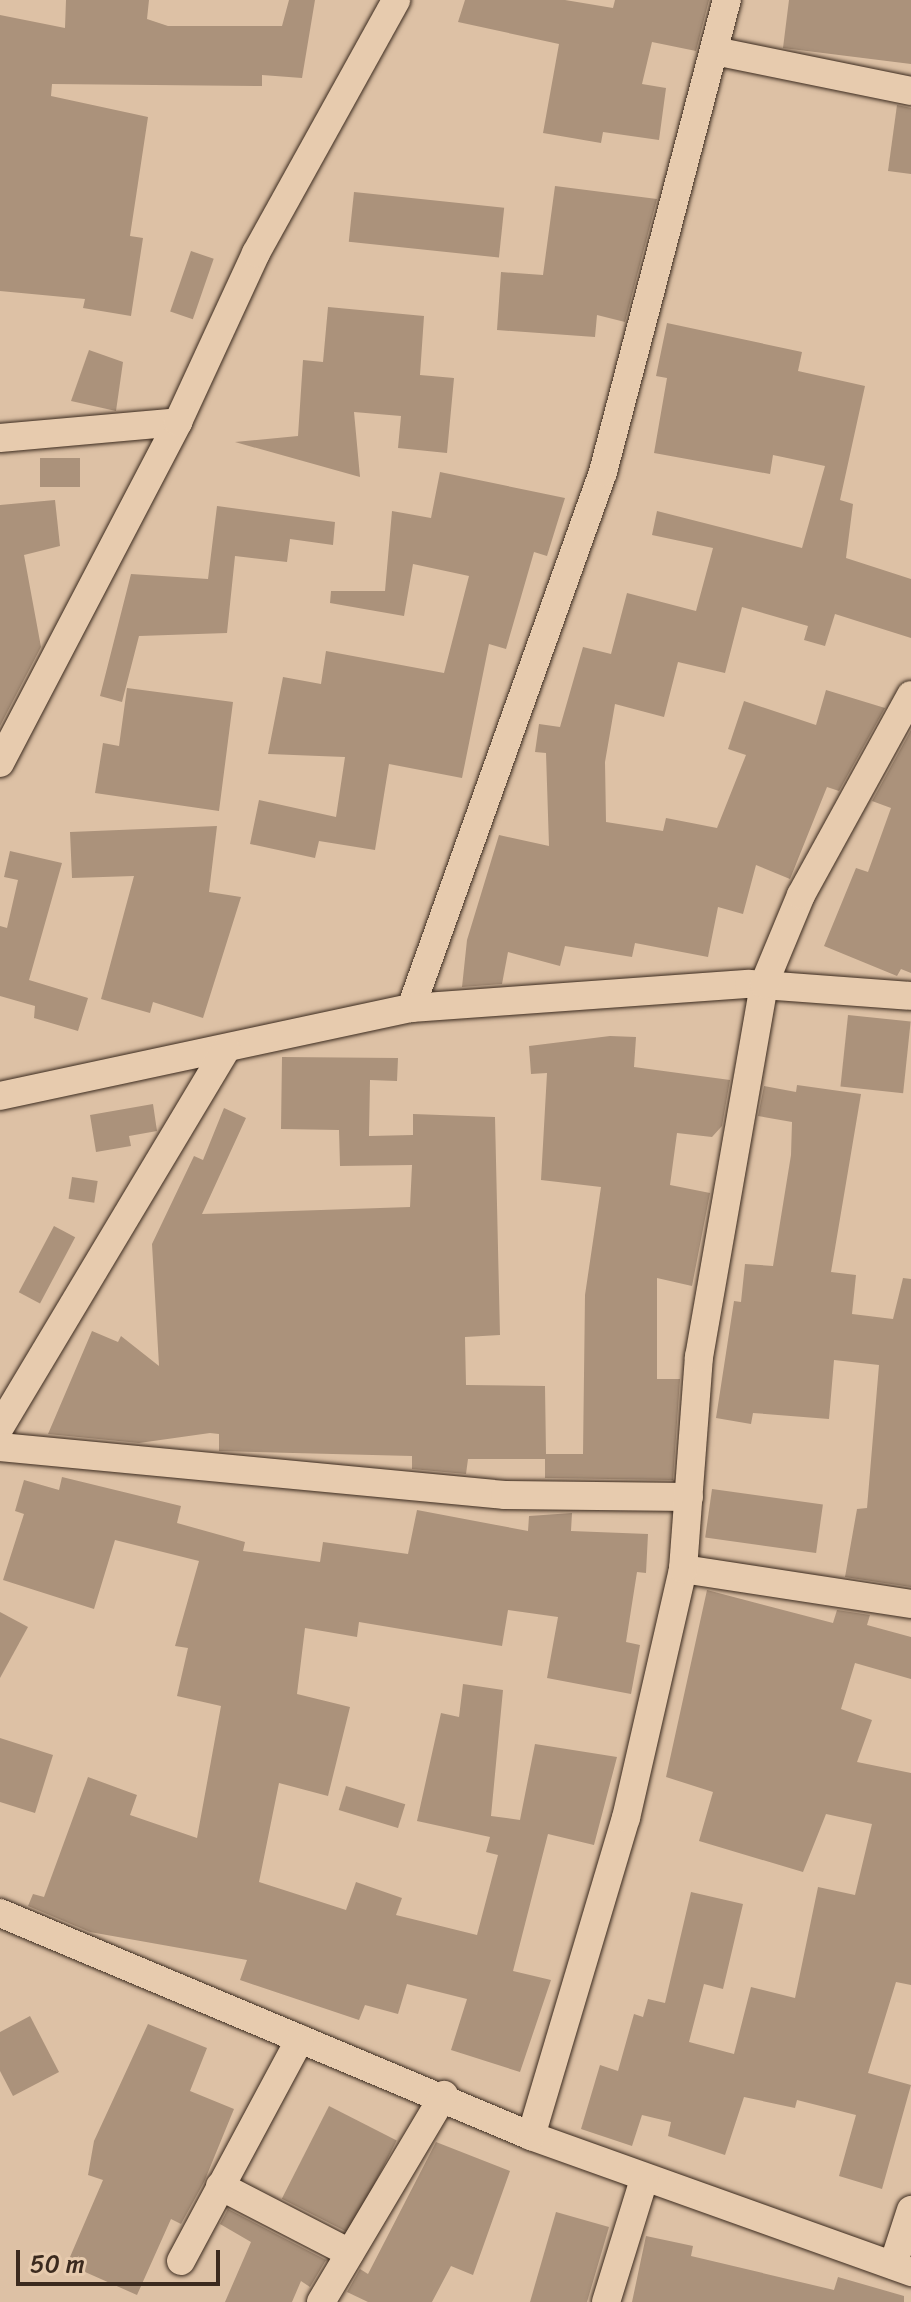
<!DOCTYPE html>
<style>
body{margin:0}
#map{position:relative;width:911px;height:2302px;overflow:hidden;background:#ddc1a5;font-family:Sriracha,sans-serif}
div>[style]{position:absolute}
.building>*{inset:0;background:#ab927b;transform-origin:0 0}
.roads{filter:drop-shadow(0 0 2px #3b2a1e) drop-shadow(0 0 2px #3b2a1e)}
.minor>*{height:28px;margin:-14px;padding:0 14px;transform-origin:14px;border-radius:14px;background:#e7cbae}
span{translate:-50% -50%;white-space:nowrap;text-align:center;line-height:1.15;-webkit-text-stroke:6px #e7cbae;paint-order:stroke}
.scale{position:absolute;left:16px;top:2250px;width:204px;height:36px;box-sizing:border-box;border:4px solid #3b2a1e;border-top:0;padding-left:10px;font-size:24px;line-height:28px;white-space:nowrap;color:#3b2a1e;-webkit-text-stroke:6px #e7cbae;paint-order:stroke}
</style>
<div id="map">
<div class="building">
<i style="clip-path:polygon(66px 0,149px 0,147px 19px,168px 26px,282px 26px,289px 0,315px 0,302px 78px,262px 75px,262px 86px,52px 84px,51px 96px,148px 117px,130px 236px,143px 238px,131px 316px,83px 308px,85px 299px,0 291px,0 15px,65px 28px)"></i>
<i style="clip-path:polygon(465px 0,565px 0,613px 8px,615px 0,709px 0,696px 51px,652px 42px,642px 84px,666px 88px,659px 140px,603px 132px,601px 143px,543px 133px,559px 44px,458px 22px)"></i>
<i style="clip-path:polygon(789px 0,911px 0,911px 64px,783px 48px)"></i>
<i style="clip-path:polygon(897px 105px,911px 108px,911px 174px,888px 171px)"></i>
<i style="clip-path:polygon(555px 186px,657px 199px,625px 322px,597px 315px,595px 337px,497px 330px,501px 272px,543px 275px)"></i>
<i style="left:354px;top:192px;width:151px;height:50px;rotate:6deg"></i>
<i style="left:191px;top:251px;width:24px;height:64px;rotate:19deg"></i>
<i style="clip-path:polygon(328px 307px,424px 316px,420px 375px,454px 378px,447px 453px,398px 448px,401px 416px,354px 412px,360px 477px,235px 442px,298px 436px,303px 360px,323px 362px)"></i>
<i style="clip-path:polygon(667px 323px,802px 352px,798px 371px,865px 386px,840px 500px,853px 504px,846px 558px,911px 579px,911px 638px,835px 614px,825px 646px,804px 640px,808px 626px,742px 607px,725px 673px,678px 662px,664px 717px,615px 704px,605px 762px,606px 822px,663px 831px,666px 818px,717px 828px,746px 755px,728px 749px,744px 701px,816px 725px,826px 690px,885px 708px,839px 791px,827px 787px,790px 879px,756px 865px,743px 914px,718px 907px,708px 957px,635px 943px,632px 957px,565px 946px,560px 966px,508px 952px,502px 984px,462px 987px,467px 940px,499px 835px,549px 846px,546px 753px,535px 752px,539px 724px,560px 727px,583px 647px,611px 654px,627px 593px,696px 611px,713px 548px,652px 535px,657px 511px,802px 548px,825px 466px,773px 455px,770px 474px,654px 453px,667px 378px,656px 376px)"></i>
<i style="clip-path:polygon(89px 350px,123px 362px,116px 411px,71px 401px)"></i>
<i style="left:80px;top:458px;width:29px;height:40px;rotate:90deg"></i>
<i style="clip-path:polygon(440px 472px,565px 498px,547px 556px,534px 552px,506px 649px,489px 644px,462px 778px,389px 764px,375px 850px,319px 841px,315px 858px,250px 844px,259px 800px,336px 817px,345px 757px,268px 754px,283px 677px,321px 684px,326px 651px,444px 673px,469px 576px,413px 564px,404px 616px,330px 603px,331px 591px,385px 591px,392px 511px,431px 518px)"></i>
<i style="clip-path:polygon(55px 500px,60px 546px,24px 555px,41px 647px,0 726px,0 505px)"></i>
<i style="clip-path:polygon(217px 506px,335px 522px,333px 545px,290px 539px,287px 562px,235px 556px,227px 633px,139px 636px,122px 702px,100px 696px,131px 574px,208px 579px)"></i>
<i style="clip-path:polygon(127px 688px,233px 702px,219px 811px,95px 793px,103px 743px,119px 746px)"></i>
<i style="clip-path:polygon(911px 730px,911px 973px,901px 969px,897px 976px,824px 946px,856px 868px,868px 872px,891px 808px,872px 801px)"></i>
<i style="clip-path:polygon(217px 826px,209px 892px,241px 897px,203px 1018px,153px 1002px,150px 1013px,101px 999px,134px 876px,72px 878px,70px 832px)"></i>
<i style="clip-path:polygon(10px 851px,62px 863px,29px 980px,88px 998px,78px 1031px,34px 1018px,35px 1006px,0 996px,0 926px,7px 928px,18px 880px,4px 877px)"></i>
<i style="left:848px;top:1015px;width:63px;height:72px;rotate:6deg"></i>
<i style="clip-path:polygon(610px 1036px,636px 1037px,634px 1067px,730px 1080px,722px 1126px,712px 1137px,677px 1133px,670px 1185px,710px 1193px,692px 1286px,657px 1278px,657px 1379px,680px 1379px,673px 1480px,545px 1478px,545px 1459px,468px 1459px,466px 1474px,412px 1469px,412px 1456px,219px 1451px,219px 1434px,210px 1433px,139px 1443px,48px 1434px,92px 1331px,118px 1342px,121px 1336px,159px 1366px,152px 1244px,194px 1156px,203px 1160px,224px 1108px,246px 1118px,202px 1214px,410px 1207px,412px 1165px,340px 1166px,339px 1130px,281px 1129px,282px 1057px,398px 1058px,397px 1081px,370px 1080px,369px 1136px,413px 1135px,413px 1114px,495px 1117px,500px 1335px,465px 1337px,466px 1385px,545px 1386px,546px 1454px,583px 1454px,585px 1295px,601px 1187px,541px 1180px,547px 1073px,531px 1074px,529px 1046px)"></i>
<i style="clip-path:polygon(797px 1085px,861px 1094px,831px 1272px,856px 1275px,852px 1314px,893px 1319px,903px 1278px,911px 1279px,911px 1587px,845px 1577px,857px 1509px,867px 1508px,879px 1365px,834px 1360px,829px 1419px,753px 1413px,751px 1424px,716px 1418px,734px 1301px,741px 1302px,745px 1264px,773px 1266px,791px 1155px,792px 1122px,758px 1116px,764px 1086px,796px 1092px)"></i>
<i style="clip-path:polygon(153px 1104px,157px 1131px,129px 1136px,131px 1146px,96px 1152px,90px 1115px)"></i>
<i style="left:72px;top:1177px;width:26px;height:22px;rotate:9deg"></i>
<i style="left:54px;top:1226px;width:24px;height:75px;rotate:28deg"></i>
<i style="clip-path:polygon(62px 1477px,181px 1506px,177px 1523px,245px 1542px,243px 1551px,320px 1562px,323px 1542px,408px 1554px,417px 1510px,528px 1531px,529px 1516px,572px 1513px,571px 1531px,648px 1534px,646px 1573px,637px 1572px,626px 1642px,640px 1645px,631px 1694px,547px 1678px,558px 1617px,508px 1610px,502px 1646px,359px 1622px,357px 1637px,305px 1628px,297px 1694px,350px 1707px,328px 1796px,279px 1783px,259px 1882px,346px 1910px,356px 1882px,402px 1898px,396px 1915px,477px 1935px,498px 1855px,486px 1852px,490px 1837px,417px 1821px,441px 1713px,459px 1717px,463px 1684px,503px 1690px,491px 1816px,520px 1820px,535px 1744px,617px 1757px,594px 1845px,548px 1834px,513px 1971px,551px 1980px,520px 2072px,451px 2050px,467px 1999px,407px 1984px,398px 2014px,365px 2005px,359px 2020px,240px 1980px,247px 1960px,90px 1932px,28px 1906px,33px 1894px,44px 1897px,88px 1777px,137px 1795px,130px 1815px,197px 1838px,221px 1706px,177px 1696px,188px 1648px,175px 1646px,199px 1561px,115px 1540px,94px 1609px,3px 1580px,24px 1514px,15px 1511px,24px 1480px,59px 1490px)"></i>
<i style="left:712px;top:1489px;width:112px;height:49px;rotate:8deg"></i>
<i style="clip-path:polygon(707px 1590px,833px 1623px,837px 1610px,870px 1615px,867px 1625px,911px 1637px,911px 1679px,855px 1663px,841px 1709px,872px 1720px,857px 1762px,911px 1773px,911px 1985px,896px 1982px,868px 2073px,911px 2085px,882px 2189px,839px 2176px,856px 2115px,797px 2100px,795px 2108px,744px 2097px,725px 2155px,668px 2136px,671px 2122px,642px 2115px,632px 2146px,581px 2129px,600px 2065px,618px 2071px,634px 2014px,643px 2017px,648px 1999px,665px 2003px,691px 1892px,743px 1904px,723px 1989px,704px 1984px,689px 2042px,734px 2054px,751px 1987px,795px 1998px,818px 1887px,855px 1895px,872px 1824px,826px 1814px,803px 1872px,699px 1841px,713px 1792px,666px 1777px)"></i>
<i style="clip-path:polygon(0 1612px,28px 1627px,0 1678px)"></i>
<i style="clip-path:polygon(0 1738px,53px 1755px,35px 1813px,0 1802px)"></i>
<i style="left:346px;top:1786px;width:62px;height:25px;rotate:17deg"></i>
<i style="clip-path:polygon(30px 2016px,59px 2072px,13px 2096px,0 2071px,0 2032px)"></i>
<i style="clip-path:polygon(148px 2024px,207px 2048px,190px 2091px,234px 2109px,204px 2182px,181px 2224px,171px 2219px,137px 2295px,67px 2264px,103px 2180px,88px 2175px,94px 2141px)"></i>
<i style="left:329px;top:2106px;width:76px;height:104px;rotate:27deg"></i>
<i style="clip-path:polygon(436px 2142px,510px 2171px,473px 2275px,451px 2266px,432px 2302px,368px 2302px,347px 2292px,360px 2269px,368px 2274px)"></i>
<i style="clip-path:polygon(228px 2209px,326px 2260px,310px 2287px,301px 2281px,292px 2302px,225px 2302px,251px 2242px,220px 2224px)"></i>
<i style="clip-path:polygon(556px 2212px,609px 2227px,587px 2302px,530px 2302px)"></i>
<i style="clip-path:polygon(646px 2236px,693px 2246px,691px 2256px,834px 2290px,838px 2277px,904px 2296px,904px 2302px,632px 2302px)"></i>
</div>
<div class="roads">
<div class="minor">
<i style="left:715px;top:51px;width:200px;rotate:11.5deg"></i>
<i style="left:0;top:438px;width:179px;rotate:-5.1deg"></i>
<i style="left:0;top:763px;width:385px;rotate:-62.4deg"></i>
<i style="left:178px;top:422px;width:186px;rotate:-65.2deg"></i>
<i style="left:256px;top:253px;width:289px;rotate:-61deg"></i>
<i style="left:411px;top:1008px;width:569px;rotate:-70.29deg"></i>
<i style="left:603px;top:472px;width:488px;rotate:-75.3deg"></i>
<i style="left:0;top:1096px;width:420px;rotate:-12.1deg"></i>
<i style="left:411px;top:1008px;width:339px;rotate:-4.1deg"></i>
<i style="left:749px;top:984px;width:162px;rotate:4.2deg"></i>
<i style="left:0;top:1427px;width:440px;rotate:-59.1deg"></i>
<i style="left:0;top:1447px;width:507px;rotate:5.43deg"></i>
<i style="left:505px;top:1495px;width:184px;rotate:0.6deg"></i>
<i style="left:683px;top:1569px;width:231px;rotate:8.7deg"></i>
<i style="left:0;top:1913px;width:576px;rotate:22.78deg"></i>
<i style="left:531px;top:2136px;width:404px;rotate:19.7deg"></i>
<i style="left:531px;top:2136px;width:332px;rotate:-73.4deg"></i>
<i style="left:626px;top:1818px;width:255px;rotate:-77.1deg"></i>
<i style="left:683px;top:1569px;width:213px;rotate:-85.7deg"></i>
<i style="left:699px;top:1357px;width:379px;rotate:-80.1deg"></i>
<i style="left:764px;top:984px;width:96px;rotate:-67.4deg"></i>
<i style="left:801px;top:895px;width:228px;rotate:-61.2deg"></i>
<i style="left:220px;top:2186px;width:146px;rotate:27.3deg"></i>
<i style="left:181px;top:2261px;width:252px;rotate:-61.8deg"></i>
<i style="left:893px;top:2265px;width:58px;rotate:-71.9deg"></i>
<i style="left:321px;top:2302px;width:241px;rotate:-59.3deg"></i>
<i style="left:606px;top:2302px;width:129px;rotate:-72.8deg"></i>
</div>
</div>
<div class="scale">50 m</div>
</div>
